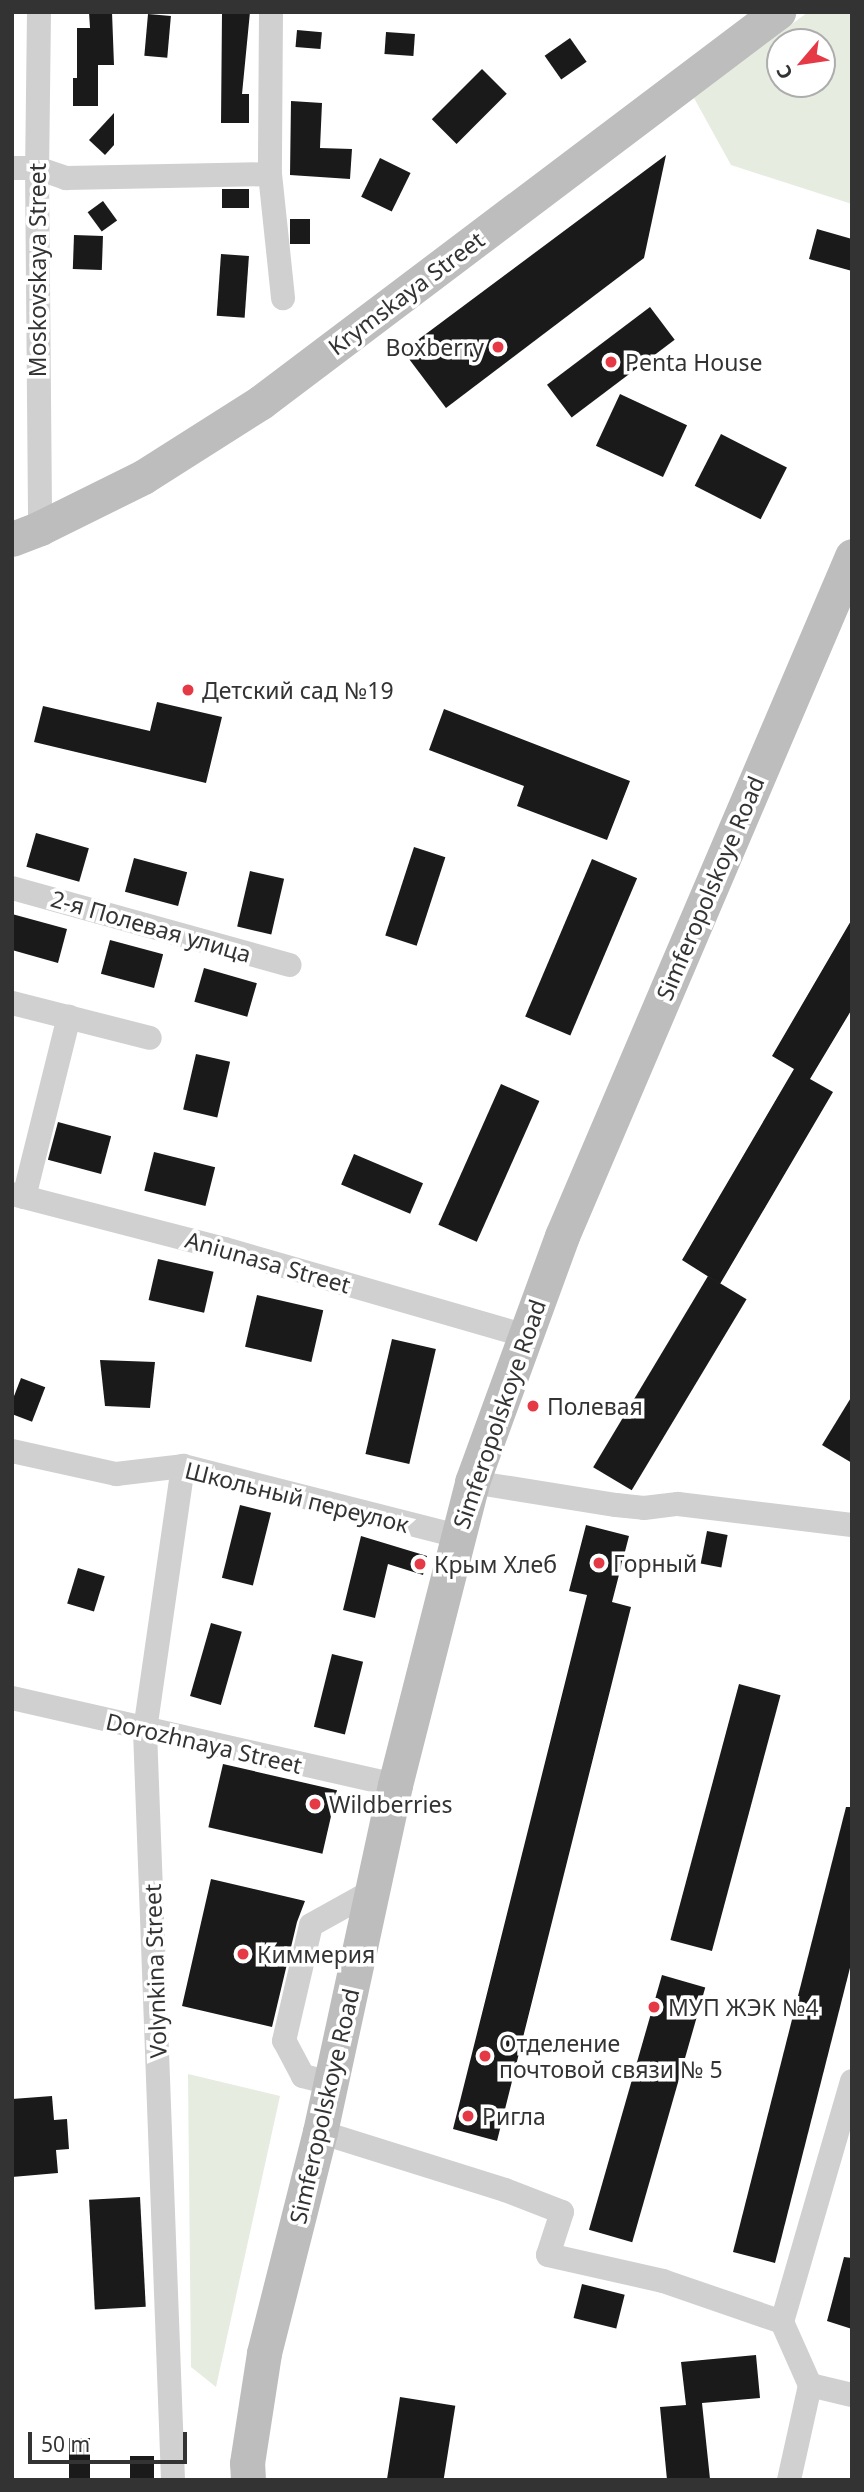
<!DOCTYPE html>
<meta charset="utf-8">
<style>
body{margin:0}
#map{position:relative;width:864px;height:2492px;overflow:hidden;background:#fff;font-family:"Noto Sans",sans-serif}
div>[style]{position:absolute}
.green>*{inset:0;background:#e6ecdf}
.building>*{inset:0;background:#1a1a1a;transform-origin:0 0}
.street>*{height:24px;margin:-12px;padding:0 12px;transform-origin:12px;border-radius:12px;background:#d0d0d0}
.secondary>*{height:35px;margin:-17.5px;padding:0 17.5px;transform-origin:17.5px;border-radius:17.5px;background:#bdbdbd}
.dots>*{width:19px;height:19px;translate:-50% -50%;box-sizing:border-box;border:4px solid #fff;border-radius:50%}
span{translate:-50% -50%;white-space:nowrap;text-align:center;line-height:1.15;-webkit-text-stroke:7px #fff;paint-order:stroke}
.street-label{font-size:23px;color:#333}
.poi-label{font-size:23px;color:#333}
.right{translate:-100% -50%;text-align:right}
.left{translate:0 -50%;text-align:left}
.frame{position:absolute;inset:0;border:14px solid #333;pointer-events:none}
.north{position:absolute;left:766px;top:28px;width:70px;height:70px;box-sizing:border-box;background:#fff;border:2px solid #adadad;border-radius:50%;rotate:241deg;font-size:19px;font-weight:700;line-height:28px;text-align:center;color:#333}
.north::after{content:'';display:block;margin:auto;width:24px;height:32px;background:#e63946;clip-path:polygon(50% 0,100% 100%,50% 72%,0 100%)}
.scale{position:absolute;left:28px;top:2432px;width:159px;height:32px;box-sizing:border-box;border:4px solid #333;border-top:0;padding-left:9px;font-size:21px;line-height:24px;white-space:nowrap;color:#333;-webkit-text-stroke:5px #fff;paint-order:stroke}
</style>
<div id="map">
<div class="green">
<i style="clip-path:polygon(evenodd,808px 12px,852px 12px,852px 204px,731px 165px,694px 98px,808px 12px,780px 42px,822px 42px,822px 84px,780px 84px,780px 42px)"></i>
<i style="clip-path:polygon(188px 2074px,280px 2096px,216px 2387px,191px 2367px)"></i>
</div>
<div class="building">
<i style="clip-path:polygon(89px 12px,112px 12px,114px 65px,98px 65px,98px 106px,73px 106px,73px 78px,77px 78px,77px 28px,90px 28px)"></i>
<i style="clip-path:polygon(222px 12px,250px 12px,242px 94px,249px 94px,249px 123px,221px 123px)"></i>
<i style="left:148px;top:14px;width:23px;height:42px;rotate:5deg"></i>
<i style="left:297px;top:30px;width:25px;height:17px;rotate:5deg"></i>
<i style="left:386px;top:32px;width:29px;height:22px;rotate:4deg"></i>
<i style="left:570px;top:38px;width:29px;height:31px;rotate:55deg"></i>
<i style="left:482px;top:69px;width:35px;height:71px;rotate:45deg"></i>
<i style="clip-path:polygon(291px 101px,322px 103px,320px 148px,352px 149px,350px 179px,290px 175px)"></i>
<i style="clip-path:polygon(114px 113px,114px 145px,105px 155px,89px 140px)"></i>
<i style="clip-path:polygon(666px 155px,644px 258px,446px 408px,403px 351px)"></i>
<i style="left:380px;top:158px;width:34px;height:43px;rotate:26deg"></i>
<i style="left:249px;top:189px;width:19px;height:27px;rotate:90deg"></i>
<i style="left:103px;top:201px;width:24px;height:19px;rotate:54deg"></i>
<i style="left:310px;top:219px;width:25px;height:20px;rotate:90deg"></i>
<i style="clip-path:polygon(817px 229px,852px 239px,852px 271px,809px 259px)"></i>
<i style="left:74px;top:235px;width:29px;height:34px;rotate:2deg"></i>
<i style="left:221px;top:254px;width:28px;height:62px;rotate:4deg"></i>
<i style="left:650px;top:307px;width:41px;height:129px;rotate:53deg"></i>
<i style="left:620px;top:394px;width:74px;height:57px;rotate:25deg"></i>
<i style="left:721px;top:434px;width:74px;height:58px;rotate:27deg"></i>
<i style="clip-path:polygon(157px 702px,222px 717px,206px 783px,34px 742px,43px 706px,150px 731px)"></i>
<i style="clip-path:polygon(444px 709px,630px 781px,607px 840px,517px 806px,524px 786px,429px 750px)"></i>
<i style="left:36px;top:833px;width:55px;height:35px;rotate:16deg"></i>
<i style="left:414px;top:847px;width:33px;height:93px;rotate:18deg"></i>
<i style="left:134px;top:858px;width:55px;height:35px;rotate:15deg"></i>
<i style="left:592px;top:859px;width:49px;height:171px;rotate:23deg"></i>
<i style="left:250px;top:871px;width:35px;height:57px;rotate:13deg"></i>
<i style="clip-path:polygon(12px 914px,67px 929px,58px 963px,12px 950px)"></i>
<i style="clip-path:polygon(852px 919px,852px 1009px,810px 1079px,833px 1092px,720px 1284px,682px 1260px,794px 1069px,772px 1056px)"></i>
<i style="left:110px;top:940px;width:55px;height:35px;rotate:15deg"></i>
<i style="left:204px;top:968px;width:55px;height:35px;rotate:16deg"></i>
<i style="left:196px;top:1054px;width:35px;height:57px;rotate:13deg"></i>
<i style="left:501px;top:1084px;width:42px;height:154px;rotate:24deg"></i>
<i style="left:58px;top:1122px;width:55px;height:39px;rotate:15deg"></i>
<i style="left:154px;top:1152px;width:63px;height:40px;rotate:14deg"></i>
<i style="left:354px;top:1154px;width:75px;height:33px;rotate:23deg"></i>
<i style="left:158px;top:1259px;width:57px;height:42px;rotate:13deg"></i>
<i style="left:708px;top:1276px;width:45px;height:223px;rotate:31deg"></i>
<i style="left:257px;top:1295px;width:68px;height:53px;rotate:13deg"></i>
<i style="left:392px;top:1339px;width:45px;height:118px;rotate:13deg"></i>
<i style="clip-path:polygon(100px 1360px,155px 1362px,150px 1408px,105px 1406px)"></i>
<i style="left:21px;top:1378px;width:26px;height:37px;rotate:21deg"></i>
<i style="clip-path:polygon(852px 1396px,852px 1463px,822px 1445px)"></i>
<i style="left:240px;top:1505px;width:32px;height:75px;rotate:14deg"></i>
<i style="clip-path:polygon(586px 1525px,629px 1536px,612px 1602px,631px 1607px,497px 2141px,453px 2129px,587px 1595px,569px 1591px)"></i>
<i style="left:707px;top:1531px;width:21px;height:33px;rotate:11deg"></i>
<i style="clip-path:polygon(361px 1536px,427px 1556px,423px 1575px,388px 1564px,375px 1618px,343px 1610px)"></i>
<i style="left:78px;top:1568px;width:28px;height:37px;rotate:17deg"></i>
<i style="left:211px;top:1623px;width:32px;height:76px;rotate:16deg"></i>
<i style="left:332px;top:1654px;width:32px;height:75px;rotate:14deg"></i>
<i style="left:739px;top:1684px;width:43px;height:265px;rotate:15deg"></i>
<i style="left:223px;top:1764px;width:117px;height:65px;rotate:13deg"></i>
<i style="clip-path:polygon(846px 1807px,852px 1807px,852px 1960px,775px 2263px,733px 2252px)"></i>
<i style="clip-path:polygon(211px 1879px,305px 1901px,297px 1922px,272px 2027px,182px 2006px)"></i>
<i style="left:662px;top:1975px;width:45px;height:265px;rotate:16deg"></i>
<i style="clip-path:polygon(52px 2096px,54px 2120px,67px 2119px,69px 2149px,56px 2150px,58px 2173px,12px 2177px,12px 2099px)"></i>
<i style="left:140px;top:2197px;width:110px;height:51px;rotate:87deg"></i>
<i style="clip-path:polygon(844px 2257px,852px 2258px,852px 2329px,827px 2321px)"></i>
<i style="left:582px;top:2284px;width:44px;height:35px;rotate:14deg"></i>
<i style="clip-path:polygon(756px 2355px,760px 2398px,702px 2403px,710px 2479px,667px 2480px,660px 2407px,686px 2405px,681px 2362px)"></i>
<i style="left:400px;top:2397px;width:56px;height:84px;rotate:9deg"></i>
<i style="left:69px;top:2438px;width:21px;height:42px"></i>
<i style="left:130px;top:2456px;width:24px;height:24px"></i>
</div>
<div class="street">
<i style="left:39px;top:12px;width:156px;rotate:90.7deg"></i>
<i style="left:37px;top:168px;width:360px;rotate:89.5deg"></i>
<i style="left:271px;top:12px;width:162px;rotate:90.4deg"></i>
<i style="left:270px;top:174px;width:125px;rotate:84deg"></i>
<i style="left:12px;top:168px;width:25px"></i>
<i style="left:37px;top:168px;width:31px;rotate:19deg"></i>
<i style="left:66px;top:178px;width:204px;rotate:-1.1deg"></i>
<i style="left:12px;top:888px;width:288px;rotate:15.5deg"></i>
<i style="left:12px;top:1003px;width:142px;rotate:14.2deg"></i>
<i style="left:12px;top:1194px;width:220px;rotate:14.5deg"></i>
<i style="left:225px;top:1249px;width:310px;rotate:16.1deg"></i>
<i style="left:24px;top:1197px;width:186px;rotate:-76deg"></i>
<i style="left:12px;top:1451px;width:107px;rotate:12.5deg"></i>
<i style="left:116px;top:1474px;width:67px;rotate:-6.8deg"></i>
<i style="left:183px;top:1466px;width:284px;rotate:14.3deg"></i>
<i style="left:472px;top:1482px;width:146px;rotate:9.1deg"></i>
<i style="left:616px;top:1505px;width:28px;rotate:6deg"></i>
<i style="left:644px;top:1508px;width:34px;rotate:-7deg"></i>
<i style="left:678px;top:1504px;width:175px;rotate:6.9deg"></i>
<i style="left:12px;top:1698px;width:393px;rotate:12.8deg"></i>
<i style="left:331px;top:2083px;width:29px;rotate:-166deg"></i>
<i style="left:303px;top:2076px;width:40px;rotate:-118deg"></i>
<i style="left:284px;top:2041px;width:119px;rotate:-76.9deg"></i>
<i style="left:311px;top:1925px;width:70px;rotate:-29.1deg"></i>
<i style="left:320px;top:2132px;width:194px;rotate:17.4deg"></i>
<i style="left:505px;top:2190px;width:61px;rotate:21.1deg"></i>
<i style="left:562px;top:2212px;width:45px;rotate:108deg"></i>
<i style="left:548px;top:2255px;width:118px;rotate:12.7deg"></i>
<i style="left:663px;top:2281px;width:126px;rotate:19deg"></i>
<i style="left:810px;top:2385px;width:69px;rotate:-114deg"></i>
<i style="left:782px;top:2322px;width:251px;rotate:-73.8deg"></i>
<i style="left:810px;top:2385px;width:43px;rotate:13.4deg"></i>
<i style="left:173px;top:2480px;width:751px;rotate:-92.14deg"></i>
<i style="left:145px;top:1730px;width:267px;rotate:-81.8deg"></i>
<i style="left:789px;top:2480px;width:97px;rotate:-77.5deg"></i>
</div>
<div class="secondary">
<i style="left:12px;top:539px;width:30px;rotate:-21deg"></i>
<i style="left:40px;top:528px;width:115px;rotate:-26.3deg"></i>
<i style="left:143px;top:477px;width:140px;rotate:-32.4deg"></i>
<i style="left:261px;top:402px;width:648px;rotate:-37.03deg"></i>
<i style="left:248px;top:2480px;width:17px;rotate:-93deg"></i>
<i style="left:247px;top:2463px;width:111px;rotate:-81.2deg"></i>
<i style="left:264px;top:2353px;width:228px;rotate:-75.8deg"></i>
<i style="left:320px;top:2132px;width:355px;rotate:-77.8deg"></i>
<i style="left:395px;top:1785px;width:313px;rotate:-75.7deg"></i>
<i style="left:472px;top:1482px;width:262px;rotate:-69.9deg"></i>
<i style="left:562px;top:1236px;width:739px;rotate:-66.9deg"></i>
</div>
<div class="dots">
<i style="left:498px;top:347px;background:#e63946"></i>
<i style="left:611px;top:362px;background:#e63946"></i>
<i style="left:188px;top:690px;background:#e63946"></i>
<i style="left:533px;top:1406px;background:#e63946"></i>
<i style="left:599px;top:1563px;background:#e63946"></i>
<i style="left:420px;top:1564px;background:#e63946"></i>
<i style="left:315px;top:1804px;background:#e63946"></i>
<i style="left:243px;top:1954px;background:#e63946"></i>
<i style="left:654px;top:2007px;background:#e63946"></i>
<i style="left:485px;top:2056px;background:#e63946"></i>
<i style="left:468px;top:2116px;background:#e63946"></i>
</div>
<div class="street-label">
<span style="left:37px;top:270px;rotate:-90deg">Moskovskaya Street</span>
<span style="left:406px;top:293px;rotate:-37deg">Krymskaya Street</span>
<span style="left:710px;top:888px;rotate:-67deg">Simferopolskoye Road</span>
<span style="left:151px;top:926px;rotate:16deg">2-я Полевая улица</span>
<span style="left:268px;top:1262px;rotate:16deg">Aniunasa Street</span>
<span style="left:499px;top:1414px;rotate:-71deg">Simferopolskoye Road</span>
<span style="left:297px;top:1497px;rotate:14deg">Школьный переулок</span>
<span style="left:204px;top:1743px;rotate:13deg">Dorozhnaya Street</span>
<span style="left:155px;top:1971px;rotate:-92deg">Volynkina Street</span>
<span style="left:324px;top:2106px;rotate:-77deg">Simferopolskoye Road</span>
</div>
<div class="poi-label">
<span class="right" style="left:484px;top:347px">Boxberry</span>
<span class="left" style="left:625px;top:362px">Penta House</span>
<span class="left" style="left:202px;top:690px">Детский сад №19</span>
<span class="left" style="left:547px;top:1406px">Полевая</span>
<span class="left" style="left:613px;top:1563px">Горный</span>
<span class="left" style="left:434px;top:1564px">Крым Хлеб</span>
<span class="left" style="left:329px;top:1804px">Wildberries</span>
<span class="left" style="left:257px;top:1954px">Киммерия</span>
<span class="left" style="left:668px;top:2007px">МУП ЖЭК №4</span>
<span class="left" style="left:499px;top:2056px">Отделение<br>почтовой связи № 5</span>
<span class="left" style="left:482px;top:2116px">Ригла</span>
</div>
<div class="frame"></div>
<div class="north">С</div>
<div class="scale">50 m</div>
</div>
